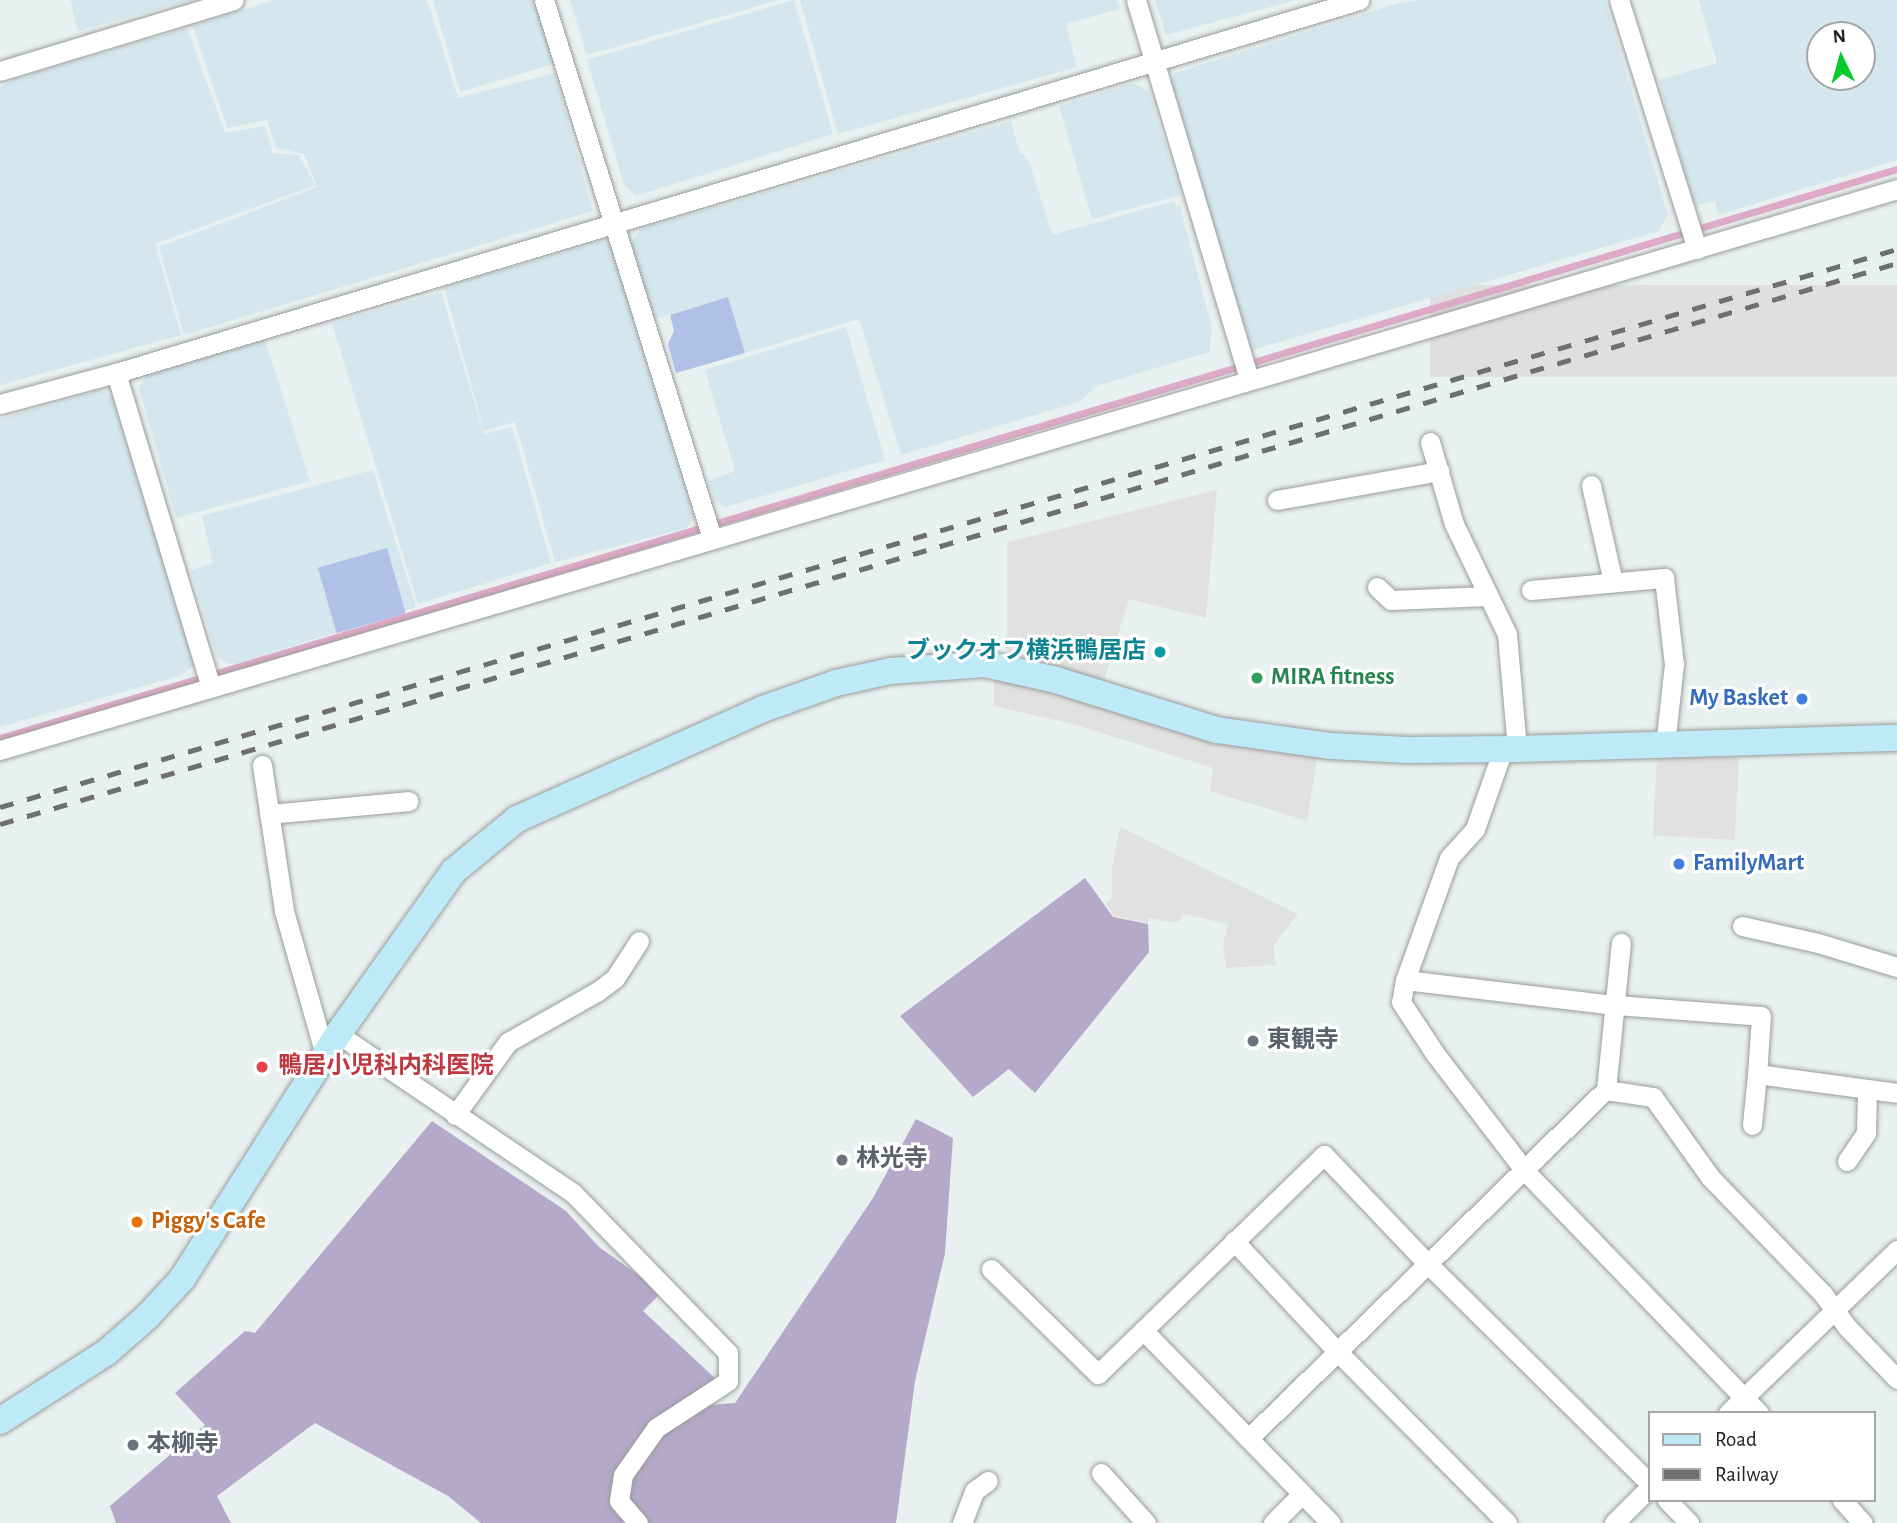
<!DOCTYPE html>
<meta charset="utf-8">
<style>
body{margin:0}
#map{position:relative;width:1897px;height:1523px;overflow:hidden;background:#e8f1ef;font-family:"Alegreya Sans","Noto Sans JP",sans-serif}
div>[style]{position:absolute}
.residential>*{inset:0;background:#dedfde;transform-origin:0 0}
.farmland>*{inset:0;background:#d4e7ee}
.grass>*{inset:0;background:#b0c1e8;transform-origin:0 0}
.cemetery>*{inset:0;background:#b4a9c9}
.parking>*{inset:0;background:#e1e1e1;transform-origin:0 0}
.stream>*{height:7px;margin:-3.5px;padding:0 3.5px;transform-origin:3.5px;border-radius:3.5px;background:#ddaac7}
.roads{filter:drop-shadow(0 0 2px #9b9b9b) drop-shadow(0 0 2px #9b9b9b)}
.street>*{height:19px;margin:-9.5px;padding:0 9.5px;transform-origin:9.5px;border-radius:9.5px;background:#fff}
.secondary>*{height:26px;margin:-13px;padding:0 13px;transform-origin:13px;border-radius:13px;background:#beeaf8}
.rail>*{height:5px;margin-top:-2.5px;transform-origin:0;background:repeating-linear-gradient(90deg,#6f6f6f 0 14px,transparent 0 28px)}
.dots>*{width:19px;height:19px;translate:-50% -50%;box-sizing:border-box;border:4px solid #fff;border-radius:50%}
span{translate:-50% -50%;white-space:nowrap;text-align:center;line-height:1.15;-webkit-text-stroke:6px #fff;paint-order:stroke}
.culture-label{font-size:24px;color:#0d838f;font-weight:700}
.right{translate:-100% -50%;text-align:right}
.leisure-label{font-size:24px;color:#27864d;font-weight:700}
.left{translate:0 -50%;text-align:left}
.shop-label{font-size:24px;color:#366cbe;font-weight:700}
.worship-label{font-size:24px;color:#5b616d;font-weight:700}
.health-label{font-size:24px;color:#be3a42;font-weight:700}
.food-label{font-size:24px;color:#c56008;font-weight:700}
.legend{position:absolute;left:1648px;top:1411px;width:228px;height:91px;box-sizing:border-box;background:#fff;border:2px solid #a6a6a6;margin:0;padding:9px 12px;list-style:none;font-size:21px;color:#212121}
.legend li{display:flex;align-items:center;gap:14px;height:35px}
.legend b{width:35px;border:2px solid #a6a6a6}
.north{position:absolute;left:1806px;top:21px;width:70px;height:70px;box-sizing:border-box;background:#fff;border:2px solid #a6a6a6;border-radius:50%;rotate:355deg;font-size:19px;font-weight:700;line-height:28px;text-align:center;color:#212121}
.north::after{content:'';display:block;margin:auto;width:24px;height:32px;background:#07cb2d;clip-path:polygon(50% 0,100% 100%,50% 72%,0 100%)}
</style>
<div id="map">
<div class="residential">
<i style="left:1897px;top:285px;width:92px;height:467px;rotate:90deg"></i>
</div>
<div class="farmland">
<i style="clip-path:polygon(70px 0,193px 0,78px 31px)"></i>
<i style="clip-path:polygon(274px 0,427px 0,458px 98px,555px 73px,593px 211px,184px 335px,159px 247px,317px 187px,304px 154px,276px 148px,267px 120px,227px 128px,193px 26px)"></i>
<i style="clip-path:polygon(433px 0,538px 0,557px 63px,460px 92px)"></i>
<i style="clip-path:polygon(570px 0,779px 0,587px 55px)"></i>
<i style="clip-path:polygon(794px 0,833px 134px,636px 196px,624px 185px,587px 60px)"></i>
<i style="clip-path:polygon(800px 0,1117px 0,1120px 9px,1066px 24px,1077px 67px,838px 134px)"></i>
<i style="clip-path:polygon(1155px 0,1296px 0,1166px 35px)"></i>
<i style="clip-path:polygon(1418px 0,1605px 0,1668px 215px,1659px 231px,1252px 350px,1170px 84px,1175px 73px,1398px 3px)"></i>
<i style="clip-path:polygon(evenodd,1699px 0,1897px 0,1897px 160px,1718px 215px,1715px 201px,1694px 206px,1659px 80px,1717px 63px,1699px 0,1820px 35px,1862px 35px,1862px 77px,1820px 77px,1820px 35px)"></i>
<i style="clip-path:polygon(187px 28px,225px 133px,265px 126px,273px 153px,299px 155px,315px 185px,155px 244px,181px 335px,0 385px,0 88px,12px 80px)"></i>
<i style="clip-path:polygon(1133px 83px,1149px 91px,1181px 195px,1092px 219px,1059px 106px)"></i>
<i style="clip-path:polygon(1011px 121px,1020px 154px,1024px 154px,1030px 164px,1052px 235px,1174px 201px,1176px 207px,1180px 206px,1212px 329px,1209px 352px,1097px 386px,1079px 402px,901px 455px,859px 319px,745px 353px,728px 298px,653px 319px,631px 244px,640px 229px)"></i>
<i style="clip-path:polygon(612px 238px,695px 515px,687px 528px,555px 562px,515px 422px,484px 431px,444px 287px)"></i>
<i style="clip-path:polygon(441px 292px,484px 434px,512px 427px,551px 563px,418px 604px,332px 323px)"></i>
<i style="clip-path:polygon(846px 327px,885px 460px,726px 507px,715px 501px,708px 481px,735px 471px,705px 370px)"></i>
<i style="clip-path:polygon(265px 340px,310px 481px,176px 518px,139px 389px,146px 375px)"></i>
<i style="clip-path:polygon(100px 390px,112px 397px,196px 664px,179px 676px,0 727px,0 419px)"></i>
<i style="clip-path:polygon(373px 470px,416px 607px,233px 665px,217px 658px,191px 570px,213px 563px,202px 516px)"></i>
</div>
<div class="grass">
<i style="clip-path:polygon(728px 297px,745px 353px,676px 373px,668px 344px,674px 331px,670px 315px)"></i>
<i style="left:387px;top:548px;width:68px;height:72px;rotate:74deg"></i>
</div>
<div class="cemetery">
<i style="clip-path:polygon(1085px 878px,1113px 917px,1148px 924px,1149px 952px,1035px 1093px,1009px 1069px,973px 1097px,900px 1016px)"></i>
<i style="clip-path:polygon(916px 1119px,953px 1138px,945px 1253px,915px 1381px,896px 1523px,481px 1523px,448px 1496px,315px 1423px,217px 1496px,231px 1523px,116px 1523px,110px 1506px,205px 1425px,175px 1393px,245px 1331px,255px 1333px,432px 1121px,566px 1211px,599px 1247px,662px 1292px,643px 1311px,718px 1381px,709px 1405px,735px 1403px,873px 1198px)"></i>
</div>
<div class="parking">
<i style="clip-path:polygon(1217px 490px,1206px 618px,1129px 599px,1103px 684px,1007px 652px,1007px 542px)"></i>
<i style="clip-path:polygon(994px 677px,1318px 754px,1307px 821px,1210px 791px,1213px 768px,1076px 725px,994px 706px)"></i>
<i style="left:1739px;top:758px;width:82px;height:82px;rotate:93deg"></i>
<i style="clip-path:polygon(1120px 827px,1298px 914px,1273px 946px,1276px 965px,1226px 968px,1223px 945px,1228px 924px,1183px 914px,1178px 923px,1149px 918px,1147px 923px,1114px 916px,1106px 904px,1112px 897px,1112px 867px)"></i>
</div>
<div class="stream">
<i style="left:0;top:738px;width:1980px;rotate:-16.7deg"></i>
</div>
<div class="roads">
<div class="street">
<i style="left:544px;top:0;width:564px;rotate:72.66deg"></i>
<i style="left:1136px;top:0;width:395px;rotate:73.4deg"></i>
<i style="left:1619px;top:0;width:261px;rotate:72.6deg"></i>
<i style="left:0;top:71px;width:244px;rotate:-16.9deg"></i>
<i style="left:116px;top:373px;width:328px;rotate:73.2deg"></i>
<i style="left:0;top:404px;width:120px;rotate:-15deg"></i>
<i style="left:116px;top:373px;width:1298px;rotate:-16.7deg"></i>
<i style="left:1430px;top:442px;width:85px;rotate:73.7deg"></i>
<i style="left:1454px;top:524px;width:122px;rotate:64.3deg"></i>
<i style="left:1507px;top:634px;width:115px;rotate:85deg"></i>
<i style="left:1591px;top:485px;width:99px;rotate:77.2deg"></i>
<i style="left:1277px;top:500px;width:165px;rotate:-10.1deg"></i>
<i style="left:1377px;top:587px;width:19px;rotate:43deg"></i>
<i style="left:1391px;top:600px;width:97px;rotate:-2.4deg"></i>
<i style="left:1531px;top:590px;width:134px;rotate:-5.2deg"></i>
<i style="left:1664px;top:578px;width:87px;rotate:83.4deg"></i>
<i style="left:1674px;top:664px;width:81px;rotate:96.3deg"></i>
<i style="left:1503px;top:749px;width:85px;rotate:109.3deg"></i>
<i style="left:1475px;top:829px;width:39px;rotate:132deg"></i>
<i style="left:1449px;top:858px;width:130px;rotate:109.8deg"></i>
<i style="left:1405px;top:980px;width:22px;rotate:100deg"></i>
<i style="left:1401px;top:1002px;width:64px;rotate:56.6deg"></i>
<i style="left:1436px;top:1055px;width:146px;rotate:52.5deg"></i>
<i style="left:1525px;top:1171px;width:337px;rotate:46deg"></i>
<i style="left:0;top:750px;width:1978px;rotate:-16.47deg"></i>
<i style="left:262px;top:765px;width:148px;rotate:81.4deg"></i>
<i style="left:284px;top:911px;width:150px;rotate:74.1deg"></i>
<i style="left:269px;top:814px;width:140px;rotate:-5.3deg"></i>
<i style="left:1742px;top:926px;width:78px;rotate:12.6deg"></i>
<i style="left:1818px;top:943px;width:83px;rotate:16.9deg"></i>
<i style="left:1405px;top:980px;width:212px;rotate:6.8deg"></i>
<i style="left:1616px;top:1005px;width:145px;rotate:4.3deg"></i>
<i style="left:1761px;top:1016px;width:58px;rotate:93.9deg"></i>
<i style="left:1757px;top:1074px;width:141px;rotate:7.7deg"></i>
<i style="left:338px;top:1034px;width:284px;rotate:34.1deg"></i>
<i style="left:573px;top:1193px;width:223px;rotate:45.9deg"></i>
<i style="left:728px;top:1353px;width:28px;rotate:90deg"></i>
<i style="left:728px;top:1381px;width:86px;rotate:146.9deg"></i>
<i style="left:656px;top:1428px;width:57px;rotate:125.1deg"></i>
<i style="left:623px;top:1475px;width:26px;rotate:99deg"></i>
<i style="left:619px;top:1501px;width:29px;rotate:49deg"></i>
<i style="left:1606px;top:1090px;width:148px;rotate:-84.2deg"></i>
<i style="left:455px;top:1115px;width:90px;rotate:-54deg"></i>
<i style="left:508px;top:1042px;width:103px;rotate:-29.5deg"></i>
<i style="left:598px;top:991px;width:21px;rotate:-37deg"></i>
<i style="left:615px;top:978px;width:44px;rotate:-57deg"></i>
<i style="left:1752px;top:1125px;width:51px;rotate:-84.4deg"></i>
<i style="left:1847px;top:1161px;width:34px;rotate:-56deg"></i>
<i style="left:1866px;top:1133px;width:42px;rotate:-88.6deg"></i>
<i style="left:1234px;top:1241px;width:152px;rotate:46.9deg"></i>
<i style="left:1338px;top:1352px;width:240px;rotate:45.3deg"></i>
<i style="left:991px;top:1269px;width:150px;rotate:44.5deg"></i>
<i style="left:1098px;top:1374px;width:315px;rotate:-44.1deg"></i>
<i style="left:1324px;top:1155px;width:149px;rotate:46.4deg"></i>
<i style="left:1427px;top:1263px;width:314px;rotate:44.7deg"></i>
<i style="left:1143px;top:1330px;width:269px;rotate:45.8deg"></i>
<i style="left:1728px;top:1413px;width:235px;rotate:-44deg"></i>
<i style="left:1249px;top:1438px;width:499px;rotate:-44.3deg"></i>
<i style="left:1606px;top:1090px;width:48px;rotate:8.5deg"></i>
<i style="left:1653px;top:1097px;width:98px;rotate:54.5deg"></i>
<i style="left:1710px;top:1177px;width:163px;rotate:46deg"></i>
<i style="left:1823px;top:1294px;width:41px;rotate:54deg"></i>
<i style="left:1847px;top:1327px;width:72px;rotate:46.1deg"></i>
<i style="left:1101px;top:1473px;width:67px;rotate:48deg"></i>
<i style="left:1667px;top:1500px;width:32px;rotate:46deg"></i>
<i style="left:1842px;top:1500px;width:31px;rotate:48deg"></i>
<i style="left:962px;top:1523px;width:34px;rotate:-69deg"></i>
<i style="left:974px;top:1491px;width:17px;rotate:-36deg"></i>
<i style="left:1273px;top:1523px;width:41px;rotate:-45deg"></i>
<i style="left:1614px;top:1523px;width:51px;rotate:-45deg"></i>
</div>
<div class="secondary">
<i style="left:0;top:1421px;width:127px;rotate:-32.8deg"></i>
<i style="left:107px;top:1352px;width:53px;rotate:-41.2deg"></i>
<i style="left:147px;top:1317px;width:52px;rotate:-47.4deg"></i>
<i style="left:182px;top:1279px;width:290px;rotate:-57.5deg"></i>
<i style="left:338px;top:1034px;width:200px;rotate:-54.6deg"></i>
<i style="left:454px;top:871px;width:82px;rotate:-39.5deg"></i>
<i style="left:517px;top:819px;width:269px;rotate:-24.1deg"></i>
<i style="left:763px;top:709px;width:77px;rotate:-19.6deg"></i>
<i style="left:836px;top:683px;width:55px;rotate:-12.5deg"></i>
<i style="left:890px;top:671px;width:95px;rotate:-4.2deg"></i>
<i style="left:985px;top:664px;width:73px;rotate:12.7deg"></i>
<i style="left:1056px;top:680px;width:169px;rotate:17.3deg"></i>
<i style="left:1217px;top:730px;width:115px;rotate:8deg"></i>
<i style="left:1331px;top:746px;width:76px;rotate:3deg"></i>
<i style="left:1407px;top:750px;width:110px;rotate:-0.5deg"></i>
<i style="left:1517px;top:749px;width:380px;rotate:-1.7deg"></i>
</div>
</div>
<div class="rail">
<i style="left:0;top:807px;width:1977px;rotate:-16.39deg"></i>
<i style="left:0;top:824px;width:1978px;rotate:-16.47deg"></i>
</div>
<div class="dots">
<i style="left:1160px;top:652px;background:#0f9aa8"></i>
<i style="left:1257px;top:678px;background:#2e9e5b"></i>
<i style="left:1802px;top:699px;background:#3f7fe0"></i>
<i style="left:1679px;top:864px;background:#3f7fe0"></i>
<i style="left:1253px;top:1041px;background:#6b7280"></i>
<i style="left:262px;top:1067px;background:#e0444e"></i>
<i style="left:842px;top:1160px;background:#6b7280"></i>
<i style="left:137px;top:1222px;background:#e8710a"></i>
<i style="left:133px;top:1445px;background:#6b7280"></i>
</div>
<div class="culture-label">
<span class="right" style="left:1146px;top:652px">ブックオフ横浜鴨居店</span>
</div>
<div class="leisure-label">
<span class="left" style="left:1271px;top:678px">MIRA fitness</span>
</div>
<div class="shop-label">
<span class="right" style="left:1788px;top:699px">My Basket</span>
<span class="left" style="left:1693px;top:864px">FamilyMart</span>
</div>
<div class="worship-label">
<span class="left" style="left:1267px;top:1041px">東観寺</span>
<span class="left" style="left:856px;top:1160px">林光寺</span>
<span class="left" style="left:147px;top:1445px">本柳寺</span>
</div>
<div class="health-label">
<span class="left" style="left:278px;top:1067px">鴨居小児科内科医院</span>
</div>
<div class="food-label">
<span class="left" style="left:151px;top:1222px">Piggy's Cafe</span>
</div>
<ul class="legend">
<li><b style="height:9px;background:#beeaf8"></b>Road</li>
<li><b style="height:9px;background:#6f6f6f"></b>Railway</li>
</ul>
<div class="north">N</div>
</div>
